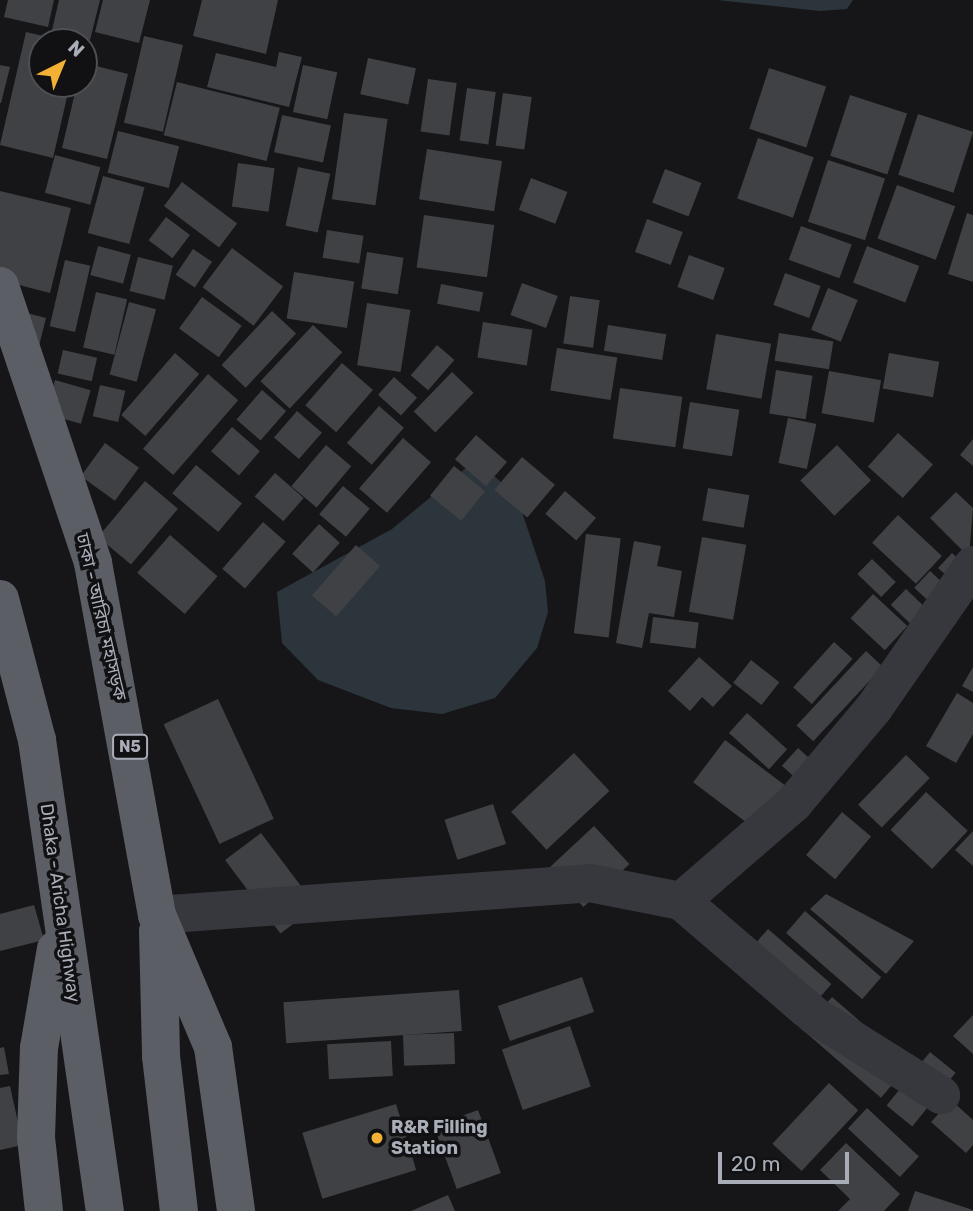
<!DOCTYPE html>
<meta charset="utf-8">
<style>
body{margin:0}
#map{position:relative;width:973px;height:1211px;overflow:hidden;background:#161618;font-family:Rubik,"Noto Sans Bengali",sans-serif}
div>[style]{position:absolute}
.water>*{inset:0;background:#2c353c}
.building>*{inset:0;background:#404145;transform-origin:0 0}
.minor>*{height:38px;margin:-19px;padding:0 19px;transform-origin:19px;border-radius:19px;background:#37383d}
.trunk>*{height:38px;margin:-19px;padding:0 19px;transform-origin:19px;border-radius:19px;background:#5b5e65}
.dots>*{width:19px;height:19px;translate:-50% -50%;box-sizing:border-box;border:4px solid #111113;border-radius:50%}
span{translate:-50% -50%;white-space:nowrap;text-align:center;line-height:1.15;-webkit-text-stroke:7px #111113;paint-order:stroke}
.shield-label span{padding:2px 5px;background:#111113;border:2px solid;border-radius:5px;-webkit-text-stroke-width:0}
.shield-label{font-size:16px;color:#a8adb8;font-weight:700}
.street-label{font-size:18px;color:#a8adb8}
.poi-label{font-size:18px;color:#a8adb8;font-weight:700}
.left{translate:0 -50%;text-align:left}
.north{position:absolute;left:28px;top:28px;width:70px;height:70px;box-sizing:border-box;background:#111113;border:2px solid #4d4f55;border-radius:50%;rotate:43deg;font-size:19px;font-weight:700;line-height:28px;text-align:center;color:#a8adb8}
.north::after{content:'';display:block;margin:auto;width:24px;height:32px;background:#f2b134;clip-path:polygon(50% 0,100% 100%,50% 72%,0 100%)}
.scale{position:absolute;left:718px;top:1152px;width:131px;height:32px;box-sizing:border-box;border:4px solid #a8adb8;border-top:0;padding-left:9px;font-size:21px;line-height:24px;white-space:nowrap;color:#a8adb8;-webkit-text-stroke:5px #111113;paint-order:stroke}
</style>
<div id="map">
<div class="water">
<i style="clip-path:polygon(717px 0,853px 0,847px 9px,820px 11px)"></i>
<i style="clip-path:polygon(467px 467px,490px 472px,517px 497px,545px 581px,548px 612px,537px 648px,495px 698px,442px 714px,391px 708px,318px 680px,282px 643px,277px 592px,392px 529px)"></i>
</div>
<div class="building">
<i style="clip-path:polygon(8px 0,54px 0,48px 27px,4px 17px)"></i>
<i style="clip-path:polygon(59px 0,100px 0,90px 40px,52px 30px)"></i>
<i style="clip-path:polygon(103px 0,150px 0,139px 43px,95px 32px)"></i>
<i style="clip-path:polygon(202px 0,278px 0,266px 54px,193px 36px)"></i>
<i style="clip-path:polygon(26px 32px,65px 41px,42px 42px,42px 84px,70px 84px,53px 158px,0 145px)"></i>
<i style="left:144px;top:36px;width:40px;height:89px;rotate:13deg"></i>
<i style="clip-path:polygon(279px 52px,302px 57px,289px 107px,207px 87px,216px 53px,276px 67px)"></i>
<i style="left:368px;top:58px;width:49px;height:37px;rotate:12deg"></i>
<i style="clip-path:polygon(84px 63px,128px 74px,107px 159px,62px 148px,77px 84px,84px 84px)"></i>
<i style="clip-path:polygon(0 65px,10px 67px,1px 103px,0 103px)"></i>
<i style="left:303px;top:65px;width:35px;height:48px;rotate:12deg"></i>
<i style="left:769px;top:68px;width:60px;height:64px;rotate:18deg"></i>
<i style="left:428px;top:79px;width:29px;height:53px;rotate:8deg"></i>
<i style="left:177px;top:82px;width:106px;height:55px;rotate:14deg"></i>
<i style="left:467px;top:88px;width:29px;height:53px;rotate:8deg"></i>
<i style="left:503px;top:93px;width:29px;height:53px;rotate:8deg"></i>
<i style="left:850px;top:95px;width:60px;height:64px;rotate:18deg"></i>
<i style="left:344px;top:113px;width:44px;height:87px;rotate:8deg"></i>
<i style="left:918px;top:114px;width:58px;height:64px;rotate:18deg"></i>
<i style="left:282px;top:115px;width:50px;height:38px;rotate:12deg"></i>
<i style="left:118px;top:131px;width:63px;height:43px;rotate:14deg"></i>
<i style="left:758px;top:138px;width:59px;height:64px;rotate:19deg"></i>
<i style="left:427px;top:149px;width:76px;height:51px;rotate:9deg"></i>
<i style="left:55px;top:155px;width:47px;height:39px;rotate:15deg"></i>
<i style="left:828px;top:160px;width:60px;height:65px;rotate:18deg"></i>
<i style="left:238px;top:163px;width:37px;height:44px;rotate:8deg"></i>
<i style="left:298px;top:167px;width:33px;height:60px;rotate:12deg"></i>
<i style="left:665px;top:169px;width:39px;height:36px;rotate:21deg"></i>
<i style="left:103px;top:176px;width:43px;height:59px;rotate:15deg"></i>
<i style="left:531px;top:178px;width:39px;height:34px;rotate:21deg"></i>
<i style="left:182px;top:182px;width:69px;height:30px;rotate:37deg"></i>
<i style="left:897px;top:185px;width:62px;height:57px;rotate:20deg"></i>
<i style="clip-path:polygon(0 191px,71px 208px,50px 293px,0 280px)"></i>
<i style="clip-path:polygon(967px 213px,973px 215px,973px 282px,948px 274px)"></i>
<i style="left:424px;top:215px;width:71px;height:53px;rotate:8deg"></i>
<i style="left:166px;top:217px;width:30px;height:29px;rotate:37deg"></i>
<i style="left:647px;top:219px;width:38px;height:35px;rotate:20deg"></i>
<i style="left:801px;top:226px;width:54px;height:36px;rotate:20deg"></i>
<i style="left:327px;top:230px;width:37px;height:28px;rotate:9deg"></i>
<i style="left:98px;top:246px;width:34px;height:30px;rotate:15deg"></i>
<i style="left:867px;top:246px;width:56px;height:39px;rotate:21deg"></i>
<i style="left:232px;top:248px;width:64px;height:49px;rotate:37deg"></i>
<i style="left:193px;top:249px;width:23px;height:31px;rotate:34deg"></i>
<i style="left:367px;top:252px;width:37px;height:37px;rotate:9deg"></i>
<i style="left:689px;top:255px;width:38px;height:34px;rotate:20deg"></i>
<i style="left:138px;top:257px;width:36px;height:35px;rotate:14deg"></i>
<i style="left:65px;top:260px;width:26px;height:68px;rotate:13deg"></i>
<i style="left:294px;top:272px;width:61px;height:47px;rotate:9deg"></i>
<i style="left:785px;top:273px;width:38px;height:34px;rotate:20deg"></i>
<i style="left:522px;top:283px;width:38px;height:34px;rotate:20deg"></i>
<i style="left:441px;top:284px;width:43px;height:20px;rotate:11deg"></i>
<i style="left:828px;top:288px;width:32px;height:45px;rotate:22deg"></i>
<i style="left:96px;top:292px;width:32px;height:57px;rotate:13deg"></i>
<i style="left:570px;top:296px;width:30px;height:48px;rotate:8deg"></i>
<i style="left:202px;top:297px;width:49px;height:39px;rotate:36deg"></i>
<i style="left:129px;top:302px;width:28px;height:75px;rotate:15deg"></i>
<i style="left:367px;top:303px;width:44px;height:63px;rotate:9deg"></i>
<i style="clip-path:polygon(19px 311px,46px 318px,36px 358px)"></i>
<i style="left:272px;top:311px;width:33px;height:74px;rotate:43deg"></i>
<i style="left:483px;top:322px;width:50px;height:36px;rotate:9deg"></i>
<i style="left:313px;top:325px;width:40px;height:77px;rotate:43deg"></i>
<i style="left:608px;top:325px;width:59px;height:26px;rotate:9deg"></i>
<i style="left:779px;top:333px;width:55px;height:28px;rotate:9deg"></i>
<i style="left:716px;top:334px;width:56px;height:56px;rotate:10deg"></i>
<i style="left:437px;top:345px;width:23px;height:40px;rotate:41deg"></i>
<i style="left:557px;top:348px;width:61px;height:43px;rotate:9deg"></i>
<i style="left:63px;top:350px;width:35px;height:24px;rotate:13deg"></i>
<i style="left:175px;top:353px;width:32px;height:82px;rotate:41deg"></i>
<i style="left:889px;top:353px;width:51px;height:36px;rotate:10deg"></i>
<i style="left:342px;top:363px;width:41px;height:56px;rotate:41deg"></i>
<i style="left:776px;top:370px;width:37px;height:44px;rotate:9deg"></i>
<i style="left:829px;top:371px;width:53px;height:43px;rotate:10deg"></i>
<i style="left:452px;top:372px;width:30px;height:55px;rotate:44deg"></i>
<i style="left:208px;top:374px;width:40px;height:99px;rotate:41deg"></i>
<i style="left:394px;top:377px;width:31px;height:24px;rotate:42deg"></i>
<i style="left:55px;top:380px;width:37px;height:35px;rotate:16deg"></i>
<i style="left:100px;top:385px;width:26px;height:32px;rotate:13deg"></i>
<i style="left:620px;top:388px;width:63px;height:51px;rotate:8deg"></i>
<i style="left:262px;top:390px;width:32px;height:39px;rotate:41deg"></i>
<i style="left:690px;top:402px;width:50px;height:47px;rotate:9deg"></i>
<i style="left:379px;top:406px;width:33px;height:49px;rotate:41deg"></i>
<i style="left:297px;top:411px;width:33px;height:35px;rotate:41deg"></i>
<i style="left:788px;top:418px;width:29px;height:46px;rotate:12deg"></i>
<i style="left:232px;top:427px;width:37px;height:32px;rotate:41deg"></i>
<i style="left:898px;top:433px;width:47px;height:45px;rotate:42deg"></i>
<i style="left:476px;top:435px;width:41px;height:32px;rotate:41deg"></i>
<i style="left:403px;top:438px;width:37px;height:67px;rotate:41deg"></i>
<i style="clip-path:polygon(973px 439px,973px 466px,960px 455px)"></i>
<i style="left:105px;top:443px;width:42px;height:41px;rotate:36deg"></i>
<i style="left:326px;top:445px;width:33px;height:54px;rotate:40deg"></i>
<i style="left:837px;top:445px;width:49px;height:51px;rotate:46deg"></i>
<i style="left:522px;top:457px;width:43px;height:43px;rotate:40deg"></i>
<i style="left:196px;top:465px;width:60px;height:37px;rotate:40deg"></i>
<i style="left:454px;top:466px;width:40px;height:38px;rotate:39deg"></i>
<i style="left:275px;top:473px;width:38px;height:31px;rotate:41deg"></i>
<i style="left:145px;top:481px;width:43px;height:73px;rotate:40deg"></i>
<i style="left:343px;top:486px;width:35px;height:37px;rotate:40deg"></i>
<i style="left:708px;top:488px;width:42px;height:33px;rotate:10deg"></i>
<i style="left:565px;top:491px;width:41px;height:30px;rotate:41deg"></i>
<i style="clip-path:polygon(956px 492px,973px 508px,969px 557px,930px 518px)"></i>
<i style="left:898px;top:515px;width:60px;height:38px;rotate:43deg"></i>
<i style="left:263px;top:522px;width:30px;height:62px;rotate:41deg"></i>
<i style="left:319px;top:524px;width:28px;height:40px;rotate:42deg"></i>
<i style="left:586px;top:534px;width:35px;height:100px;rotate:7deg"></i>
<i style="left:170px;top:535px;width:63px;height:50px;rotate:41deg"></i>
<i style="left:702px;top:537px;width:45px;height:76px;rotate:10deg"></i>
<i style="clip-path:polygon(634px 541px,661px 546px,657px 566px,682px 571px,674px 617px,649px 613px,642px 648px,616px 643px)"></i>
<i style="left:356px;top:545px;width:32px;height:67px;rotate:41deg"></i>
<i style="clip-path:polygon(952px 553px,973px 572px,971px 598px,938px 568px)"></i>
<i style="left:872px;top:559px;width:33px;height:21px;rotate:44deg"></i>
<i style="left:930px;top:571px;width:42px;height:23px;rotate:43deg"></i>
<i style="left:906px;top:589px;width:55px;height:22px;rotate:44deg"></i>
<i style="left:873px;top:594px;width:47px;height:33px;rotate:43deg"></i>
<i style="left:653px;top:617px;width:46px;height:26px;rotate:7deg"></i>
<i style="left:834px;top:642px;width:25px;height:61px;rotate:42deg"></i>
<i style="left:866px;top:651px;width:23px;height:102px;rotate:43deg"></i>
<i style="clip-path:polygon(699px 657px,732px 686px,713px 707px,702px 697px,690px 711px,668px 691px)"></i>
<i style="left:751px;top:660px;width:36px;height:29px;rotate:38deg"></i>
<i style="clip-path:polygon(973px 667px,973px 692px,962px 686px)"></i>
<i style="clip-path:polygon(957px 693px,973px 703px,973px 734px,956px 763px,926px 746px)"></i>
<i style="left:218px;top:699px;width:132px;height:60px;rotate:65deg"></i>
<i style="left:747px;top:713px;width:54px;height:27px;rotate:42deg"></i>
<i style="left:725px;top:740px;width:83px;height:53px;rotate:37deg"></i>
<i style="left:798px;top:748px;width:47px;height:24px;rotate:42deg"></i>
<i style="left:574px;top:753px;width:52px;height:86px;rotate:47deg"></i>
<i style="left:906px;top:755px;width:33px;height:69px;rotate:44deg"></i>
<i style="left:926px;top:792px;width:57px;height:52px;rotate:43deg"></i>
<i style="left:493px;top:804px;width:42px;height:51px;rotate:72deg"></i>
<i style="left:842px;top:812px;width:38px;height:56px;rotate:40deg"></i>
<i style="left:594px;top:826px;width:52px;height:63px;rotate:47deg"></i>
<i style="clip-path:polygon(973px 831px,973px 866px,955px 850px)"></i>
<i style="left:261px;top:833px;width:92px;height:45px;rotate:53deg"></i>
<i style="clip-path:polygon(826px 894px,914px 941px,886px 974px,810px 909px)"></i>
<i style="clip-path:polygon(34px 905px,44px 940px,0 951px,0 914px)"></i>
<i style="left:805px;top:911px;width:101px;height:29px;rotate:41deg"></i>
<i style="left:768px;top:929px;width:84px;height:54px;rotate:41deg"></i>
<i style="left:582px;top:977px;width:37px;height:89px;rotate:71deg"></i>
<i style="left:459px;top:990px;width:41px;height:176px;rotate:86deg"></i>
<i style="left:832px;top:997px;width:103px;height:44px;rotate:41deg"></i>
<i style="clip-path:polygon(973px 1015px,973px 1054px,953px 1036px)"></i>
<i style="left:570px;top:1026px;width:64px;height:72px;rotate:71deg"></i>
<i style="left:454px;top:1033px;width:31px;height:51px;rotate:88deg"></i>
<i style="left:391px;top:1041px;width:35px;height:64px;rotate:87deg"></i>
<i style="clip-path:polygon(4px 1047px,9px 1074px,0 1075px,0 1048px)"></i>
<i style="left:930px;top:1052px;width:33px;height:69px;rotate:39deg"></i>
<i style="left:829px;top:1083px;width:40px;height:83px;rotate:43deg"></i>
<i style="clip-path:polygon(10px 1086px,23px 1145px,0 1150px,0 1088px)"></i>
<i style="clip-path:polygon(951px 1100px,973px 1120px,973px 1145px,966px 1153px,931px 1122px)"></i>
<i style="left:396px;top:1104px;width:69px;height:98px;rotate:73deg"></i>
<i style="left:867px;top:1108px;width:71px;height:28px;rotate:43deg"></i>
<i style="left:478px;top:1110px;width:67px;height:47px;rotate:70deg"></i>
<i style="clip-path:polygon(846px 1143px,900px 1194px,884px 1211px,838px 1211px,850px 1199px,820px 1170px)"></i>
<i style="clip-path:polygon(915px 1191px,973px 1210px,973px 1211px,908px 1211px)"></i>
<i style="clip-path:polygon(448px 1195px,455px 1211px,411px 1211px)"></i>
</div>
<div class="minor">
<i style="left:681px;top:901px;width:177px;rotate:40.6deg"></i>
<i style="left:815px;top:1016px;width:149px;rotate:32.1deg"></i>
<i style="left:157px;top:915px;width:434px;rotate:-4.2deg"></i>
<i style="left:590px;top:883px;width:93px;rotate:11.2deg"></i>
<i style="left:681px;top:901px;width:150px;rotate:-40.9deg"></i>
<i style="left:794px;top:803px;width:124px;rotate:-49.9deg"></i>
<i style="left:874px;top:708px;width:174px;rotate:-55.3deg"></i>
</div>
<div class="trunk">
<i style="left:0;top:286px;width:292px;rotate:71.4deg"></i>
<i style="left:93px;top:563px;width:358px;rotate:79.7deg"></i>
<i style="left:157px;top:915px;width:143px;rotate:67deg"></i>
<i style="left:213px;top:1047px;width:166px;rotate:82deg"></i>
<i style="left:0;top:599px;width:146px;rotate:75.3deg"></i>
<i style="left:37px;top:740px;width:476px;rotate:81.8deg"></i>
<i style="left:158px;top:931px;width:125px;rotate:88.6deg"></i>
<i style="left:161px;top:1056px;width:156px;rotate:83.4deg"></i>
<i style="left:44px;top:1211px;width:74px;rotate:-96.2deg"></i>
<i style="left:36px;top:1137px;width:89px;rotate:-88.1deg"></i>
<i style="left:39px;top:1048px;width:100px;rotate:-80.3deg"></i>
</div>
<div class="dots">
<i style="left:377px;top:1138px;background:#f2b134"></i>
</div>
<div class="shield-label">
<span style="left:130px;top:747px">N5</span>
</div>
<div class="street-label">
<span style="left:101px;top:617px;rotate:77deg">ঢাকা - আরিচা মহাসড়ক</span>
<span style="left:60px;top:903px;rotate:82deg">Dhaka - Aricha Highway</span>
</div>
<div class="poi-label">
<span class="left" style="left:391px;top:1138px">R&amp;R Filling<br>Station</span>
</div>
<div class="north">N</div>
<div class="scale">20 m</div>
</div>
